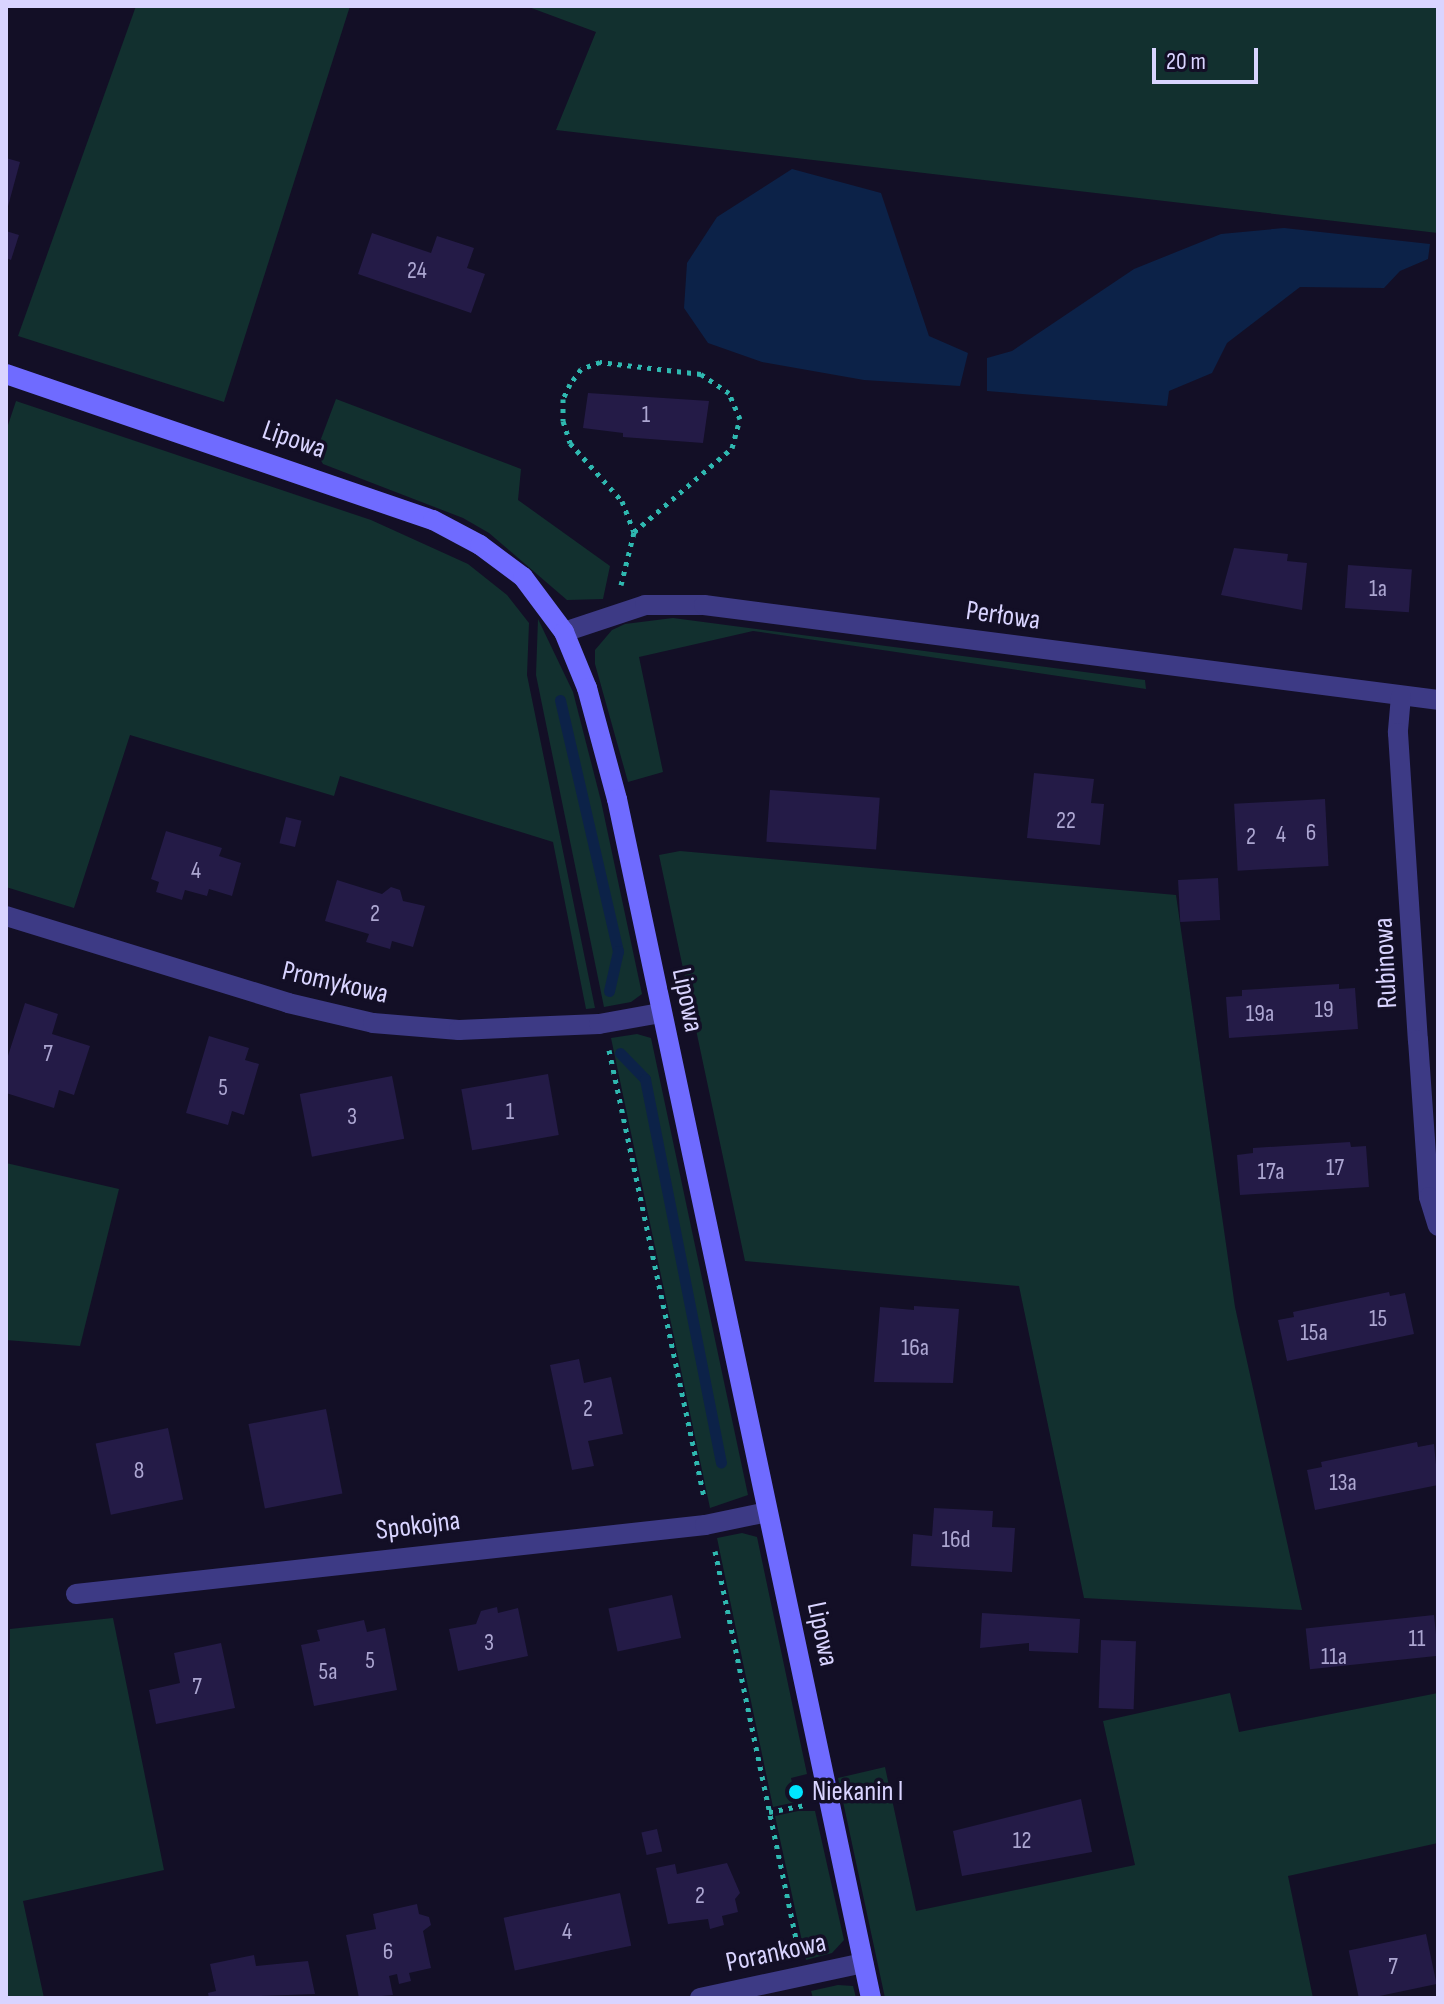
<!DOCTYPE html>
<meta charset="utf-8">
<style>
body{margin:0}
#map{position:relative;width:1444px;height:2004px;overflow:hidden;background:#130f26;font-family:"Sofia Sans Condensed",sans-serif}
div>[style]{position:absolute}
.green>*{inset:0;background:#12302f}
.water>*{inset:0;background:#0c2248}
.stream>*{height:11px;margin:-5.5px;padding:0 5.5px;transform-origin:5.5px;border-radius:5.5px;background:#0c2248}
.building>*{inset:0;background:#241b47;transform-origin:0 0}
.path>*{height:5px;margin-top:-2.5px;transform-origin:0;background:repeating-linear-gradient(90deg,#2fb8b0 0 4px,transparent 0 10px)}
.street>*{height:20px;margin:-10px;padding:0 10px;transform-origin:10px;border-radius:10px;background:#3d3a85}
.secondary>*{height:20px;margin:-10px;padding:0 10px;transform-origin:10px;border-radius:10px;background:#6f6bff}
.dots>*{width:22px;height:22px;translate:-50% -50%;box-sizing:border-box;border:4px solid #130f26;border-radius:50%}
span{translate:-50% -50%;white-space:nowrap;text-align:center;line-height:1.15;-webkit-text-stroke:7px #130f26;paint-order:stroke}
.number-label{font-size:24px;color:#aca6d1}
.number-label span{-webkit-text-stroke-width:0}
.street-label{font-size:28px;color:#d9d4ff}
.poi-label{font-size:28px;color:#d9d4ff}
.left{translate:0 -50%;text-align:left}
.frame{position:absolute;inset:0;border:8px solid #d9d4ff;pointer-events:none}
.scale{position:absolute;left:1152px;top:48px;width:106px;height:36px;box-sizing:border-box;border:4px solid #d9d4ff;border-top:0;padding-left:10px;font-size:24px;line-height:28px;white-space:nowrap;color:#d9d4ff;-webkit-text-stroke:6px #130f26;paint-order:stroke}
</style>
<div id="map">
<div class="green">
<i style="clip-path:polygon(136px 6px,350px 6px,224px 402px,18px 336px)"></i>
<i style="clip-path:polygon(526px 6px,1438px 6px,1438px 233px,556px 130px,596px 32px)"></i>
<i style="clip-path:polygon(336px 399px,521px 469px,518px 500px,610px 566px,603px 599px,567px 600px,489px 533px,463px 518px,323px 464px,316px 452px)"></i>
<i style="clip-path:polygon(16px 401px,371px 520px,468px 564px,507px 595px,529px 623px,527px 675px,595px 1008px,586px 1009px,553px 842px,340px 776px,334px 796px,130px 735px,74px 908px,6px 887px,6px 431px)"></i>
<i style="clip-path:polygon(673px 618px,1145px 680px,1146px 689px,753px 631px,639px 657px,663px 772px,628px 782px,595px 664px,595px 650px,612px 630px,625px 624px)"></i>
<i style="clip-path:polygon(538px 619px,573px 692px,601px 801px,642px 994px,631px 1002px,604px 1007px,536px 675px)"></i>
<i style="clip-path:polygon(680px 851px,1176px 895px,1235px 1307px,1302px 1610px,1084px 1598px,1019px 1286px,745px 1261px,659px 855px)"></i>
<i style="clip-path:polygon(637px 1034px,651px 1038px,748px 1495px,710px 1508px,611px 1038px)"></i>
<i style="clip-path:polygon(6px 1163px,119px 1189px,80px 1346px,6px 1340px)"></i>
<i style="clip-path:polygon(742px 1533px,757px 1537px,807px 1774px,791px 1778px,796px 1802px,773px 1807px,717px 1538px)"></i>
<i style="clip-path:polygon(113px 1618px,164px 1870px,23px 1901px,44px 1998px,6px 1998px,10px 1629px)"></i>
<i style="clip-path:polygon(1230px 1693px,1239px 1732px,1438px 1693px,1438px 1843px,1288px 1876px,1313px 1998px,885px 1998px,838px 1778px,885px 1767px,916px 1911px,1135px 1865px,1103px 1721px)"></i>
<i style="clip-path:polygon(798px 1811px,815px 1811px,844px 1940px,832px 1953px,806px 1960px,775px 1816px)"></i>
<i style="clip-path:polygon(838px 1985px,853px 1986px,856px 1998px,813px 1998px,811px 1991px)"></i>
</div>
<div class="water">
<i style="clip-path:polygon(792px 169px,881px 193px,929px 336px,968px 353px,960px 386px,864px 380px,762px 362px,708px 343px,684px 308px,687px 263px,717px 217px)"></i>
<i style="clip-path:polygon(1284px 228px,1430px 244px,1428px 259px,1400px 271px,1384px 288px,1300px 287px,1227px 343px,1212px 373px,1169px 391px,1167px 406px,987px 391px,987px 358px,1012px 351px,1134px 269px,1221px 234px)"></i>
</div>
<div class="stream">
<i style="left:560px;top:700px;width:258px;rotate:77deg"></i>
<i style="left:618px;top:951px;width:41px;rotate:102.7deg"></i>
<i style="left:620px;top:1053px;width:36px;rotate:46deg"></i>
<i style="left:645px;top:1079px;width:391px;rotate:78.8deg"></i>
</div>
<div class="building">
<i style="clip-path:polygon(6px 158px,20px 162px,7px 210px,6px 209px)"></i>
<i style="clip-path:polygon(6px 231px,19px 235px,11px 260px,6px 258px)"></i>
<i style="clip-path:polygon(372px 233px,431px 253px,437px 236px,474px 248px,467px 268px,485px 274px,471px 313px,358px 274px)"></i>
<i style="clip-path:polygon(588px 393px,709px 401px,703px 443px,623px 437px,623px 433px,583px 428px)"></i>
<i style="clip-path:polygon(1234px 548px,1288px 554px,1287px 561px,1307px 563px,1302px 610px,1221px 595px)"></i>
<i style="left:1348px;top:565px;width:64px;height:43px;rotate:4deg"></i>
<i style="clip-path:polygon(1034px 773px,1094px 779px,1091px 803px,1104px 804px,1100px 845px,1027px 838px)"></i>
<i style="left:770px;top:790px;width:110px;height:52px;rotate:4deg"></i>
<i style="left:1325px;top:799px;width:67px;height:91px;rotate:87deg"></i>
<i style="left:286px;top:817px;width:16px;height:27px;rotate:14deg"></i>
<i style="clip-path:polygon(166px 831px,222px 848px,219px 856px,241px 863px,232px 896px,209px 889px,207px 896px,185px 890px,182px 900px,156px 892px,159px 882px,151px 879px)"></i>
<i style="left:1218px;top:878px;width:42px;height:40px;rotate:87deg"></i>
<i style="clip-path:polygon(337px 880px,382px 894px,391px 887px,400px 890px,403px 901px,425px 906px,413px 947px,392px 941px,390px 949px,366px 942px,369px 934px,325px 921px)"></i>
<i style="clip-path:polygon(1339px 984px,1339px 989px,1355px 988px,1358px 1029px,1229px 1038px,1226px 997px,1242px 996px,1242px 990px)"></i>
<i style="clip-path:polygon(25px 1003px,58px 1014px,52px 1034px,90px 1046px,74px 1095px,59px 1090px,54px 1108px,6px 1093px,6px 1062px)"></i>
<i style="clip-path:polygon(209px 1036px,249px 1048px,245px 1060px,259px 1064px,244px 1115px,232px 1111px,228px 1125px,186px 1113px)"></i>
<i style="left:548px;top:1074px;width:62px;height:88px;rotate:80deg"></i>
<i style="left:392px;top:1076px;width:64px;height:94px;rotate:79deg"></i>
<i style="clip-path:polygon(1350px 1142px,1351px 1147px,1366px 1146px,1369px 1187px,1240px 1195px,1237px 1155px,1253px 1153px,1253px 1148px)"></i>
<i style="clip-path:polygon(1389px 1292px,1390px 1296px,1405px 1293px,1414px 1334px,1287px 1361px,1278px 1320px,1294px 1317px,1293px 1312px)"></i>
<i style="clip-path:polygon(914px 1306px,959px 1309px,953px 1383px,874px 1382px,880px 1307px,914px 1310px)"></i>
<i style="clip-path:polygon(579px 1359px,584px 1383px,611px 1377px,623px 1434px,588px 1441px,594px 1466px,572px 1470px,550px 1365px)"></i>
<i style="left:326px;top:1409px;width:86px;height:79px;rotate:79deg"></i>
<i style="left:168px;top:1428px;width:73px;height:74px;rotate:78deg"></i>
<i style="clip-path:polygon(1417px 1442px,1418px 1447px,1434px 1444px,1438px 1485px,1315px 1510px,1307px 1470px,1322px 1467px,1321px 1462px)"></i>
<i style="clip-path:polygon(934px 1508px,993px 1511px,992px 1527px,1015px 1528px,1012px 1572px,911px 1566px,913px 1534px,932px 1536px)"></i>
<i style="left:672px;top:1595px;width:44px;height:65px;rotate:78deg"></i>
<i style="clip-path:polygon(497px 1607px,498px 1613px,518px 1608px,528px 1656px,458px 1671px,449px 1629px,476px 1624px,481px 1611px)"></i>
<i style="clip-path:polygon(982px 1613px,1080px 1619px,1078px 1653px,1029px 1651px,1029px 1643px,980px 1648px)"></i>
<i style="left:1434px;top:1615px;width:41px;height:129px;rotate:84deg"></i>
<i style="clip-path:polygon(364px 1620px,367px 1632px,385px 1628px,397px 1690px,314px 1706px,301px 1645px,320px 1641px,317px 1630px)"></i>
<i style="left:1101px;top:1640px;width:35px;height:68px;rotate:2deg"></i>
<i style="clip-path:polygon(221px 1643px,235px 1708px,156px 1724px,149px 1690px,180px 1683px,174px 1653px)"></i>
<i style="clip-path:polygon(1081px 1799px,1092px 1852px,962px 1876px,953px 1831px)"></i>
<i style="left:657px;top:1829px;width:23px;height:16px;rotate:77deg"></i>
<i style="clip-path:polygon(727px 1863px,740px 1893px,735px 1899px,738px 1912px,722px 1916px,724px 1925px,710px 1929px,708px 1919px,668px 1924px,656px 1868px,675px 1864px,677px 1874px)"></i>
<i style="left:620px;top:1893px;width:54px;height:119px;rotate:78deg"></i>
<i style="clip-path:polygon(417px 1904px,419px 1914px,429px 1917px,431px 1925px,423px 1931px,431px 1968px,409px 1973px,411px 1981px,399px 1984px,397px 1974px,389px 1976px,393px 1995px,359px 1998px,346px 1935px,376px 1929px,373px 1914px)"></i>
<i style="left:1426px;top:1934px;width:51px;height:79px;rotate:78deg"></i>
<i style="clip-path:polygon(254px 1955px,256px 1966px,308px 1961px,315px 1994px,209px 1998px,208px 1993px,216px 1991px,210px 1964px)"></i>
</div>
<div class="path">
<i style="left:621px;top:585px;width:55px;rotate:-76.2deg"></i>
<i style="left:634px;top:532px;width:129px;rotate:-40.6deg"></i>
<i style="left:732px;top:448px;width:30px;rotate:-75deg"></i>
<i style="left:740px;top:419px;width:28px;rotate:-113deg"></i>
<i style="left:729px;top:393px;width:34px;rotate:-146deg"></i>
<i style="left:701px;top:374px;width:102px;rotate:-173.2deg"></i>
<i style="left:600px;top:362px;width:20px;rotate:160deg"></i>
<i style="left:581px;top:369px;width:19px;rotate:126deg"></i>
<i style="left:570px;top:384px;width:17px;rotate:115deg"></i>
<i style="left:563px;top:399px;width:22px;rotate:90deg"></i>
<i style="left:563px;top:421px;width:23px;rotate:72deg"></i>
<i style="left:570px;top:443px;width:78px;rotate:48.1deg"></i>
<i style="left:622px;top:501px;width:33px;rotate:69deg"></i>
<i style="left:609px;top:1050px;width:458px;rotate:78deg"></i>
<i style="left:715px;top:1551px;width:410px;rotate:78.2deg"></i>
<i style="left:769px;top:1812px;width:36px;rotate:-11deg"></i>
</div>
<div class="street">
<i style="left:564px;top:632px;width:85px;rotate:-18.4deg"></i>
<i style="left:645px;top:605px;width:59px"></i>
<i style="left:704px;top:605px;width:740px;rotate:7.37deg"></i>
<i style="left:1401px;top:696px;width:37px;rotate:95deg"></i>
<i style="left:1398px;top:733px;width:308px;rotate:86.3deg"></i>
<i style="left:1418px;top:1040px;width:157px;rotate:86deg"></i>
<i style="left:1429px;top:1197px;width:30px;rotate:73deg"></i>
<i style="left:6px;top:916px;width:295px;rotate:17.1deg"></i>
<i style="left:288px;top:1003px;width:87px;rotate:13.2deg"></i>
<i style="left:373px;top:1023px;width:86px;rotate:4.7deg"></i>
<i style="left:459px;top:1030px;width:140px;rotate:-2.5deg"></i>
<i style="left:599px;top:1024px;width:63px;rotate:-10.1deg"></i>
<i style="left:76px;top:1594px;width:633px;rotate:-6.26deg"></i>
<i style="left:705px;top:1525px;width:63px;rotate:-11.8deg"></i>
<i style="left:700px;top:1998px;width:167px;rotate:-12.1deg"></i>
</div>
<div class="secondary">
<i style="left:6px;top:374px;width:451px;rotate:18.9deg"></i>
<i style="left:433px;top:520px;width:53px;rotate:28deg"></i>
<i style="left:480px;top:545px;width:54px;rotate:36.7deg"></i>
<i style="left:523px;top:577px;width:69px;rotate:53.3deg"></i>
<i style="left:564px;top:632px;width:61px;rotate:67.7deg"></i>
<i style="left:587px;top:688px;width:115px;rotate:74.9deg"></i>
<i style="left:617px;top:799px;width:1226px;rotate:78.04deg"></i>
</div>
<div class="dots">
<i style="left:796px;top:1792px;background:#00e5ff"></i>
</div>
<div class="number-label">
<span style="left:417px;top:271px">24</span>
<span style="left:646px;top:415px">1</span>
<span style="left:1378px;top:589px">1a</span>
<span style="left:1066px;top:821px">22</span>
<span style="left:1311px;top:833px">6</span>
<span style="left:1281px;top:835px">4</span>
<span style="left:1251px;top:837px">2</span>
<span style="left:196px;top:871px">4</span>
<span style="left:375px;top:914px">2</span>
<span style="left:1324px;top:1010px">19</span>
<span style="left:1260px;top:1014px">19a</span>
<span style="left:48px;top:1054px">7</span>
<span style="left:223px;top:1088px">5</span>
<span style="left:510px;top:1112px">1</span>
<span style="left:352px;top:1117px">3</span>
<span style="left:1335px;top:1168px">17</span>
<span style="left:1271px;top:1172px">17a</span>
<span style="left:1378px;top:1319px">15</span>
<span style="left:1314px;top:1333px">15a</span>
<span style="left:915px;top:1348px">16a</span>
<span style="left:588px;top:1409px">2</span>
<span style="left:139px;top:1471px">8</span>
<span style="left:1343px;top:1483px">13a</span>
<span style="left:956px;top:1540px">16d</span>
<span style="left:1417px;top:1639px">11</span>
<span style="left:489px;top:1643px">3</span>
<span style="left:1334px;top:1657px">11a</span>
<span style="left:370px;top:1661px">5</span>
<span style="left:328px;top:1672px">5a</span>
<span style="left:197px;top:1687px">7</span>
<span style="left:1022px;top:1841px">12</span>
<span style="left:700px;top:1896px">2</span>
<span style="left:567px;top:1932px">4</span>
<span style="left:388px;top:1952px">6</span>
<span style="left:1393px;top:1967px">7</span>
</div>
<div class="street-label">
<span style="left:294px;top:440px;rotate:19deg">Lipowa</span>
<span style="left:1003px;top:616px;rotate:8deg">Perłowa</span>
<span style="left:1386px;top:963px;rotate:-93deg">Rubinowa</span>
<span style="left:335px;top:983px;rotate:13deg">Promykowa</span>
<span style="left:687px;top:1000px;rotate:78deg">Lipowa</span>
<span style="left:418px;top:1526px;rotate:-7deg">Spokojna</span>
<span style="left:822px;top:1634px;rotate:78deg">Lipowa</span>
<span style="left:776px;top:1953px;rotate:-12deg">Porankowa</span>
</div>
<div class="poi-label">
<span class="left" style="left:812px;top:1792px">Niekanin I</span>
</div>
<div class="frame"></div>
<div class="scale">20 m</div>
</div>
